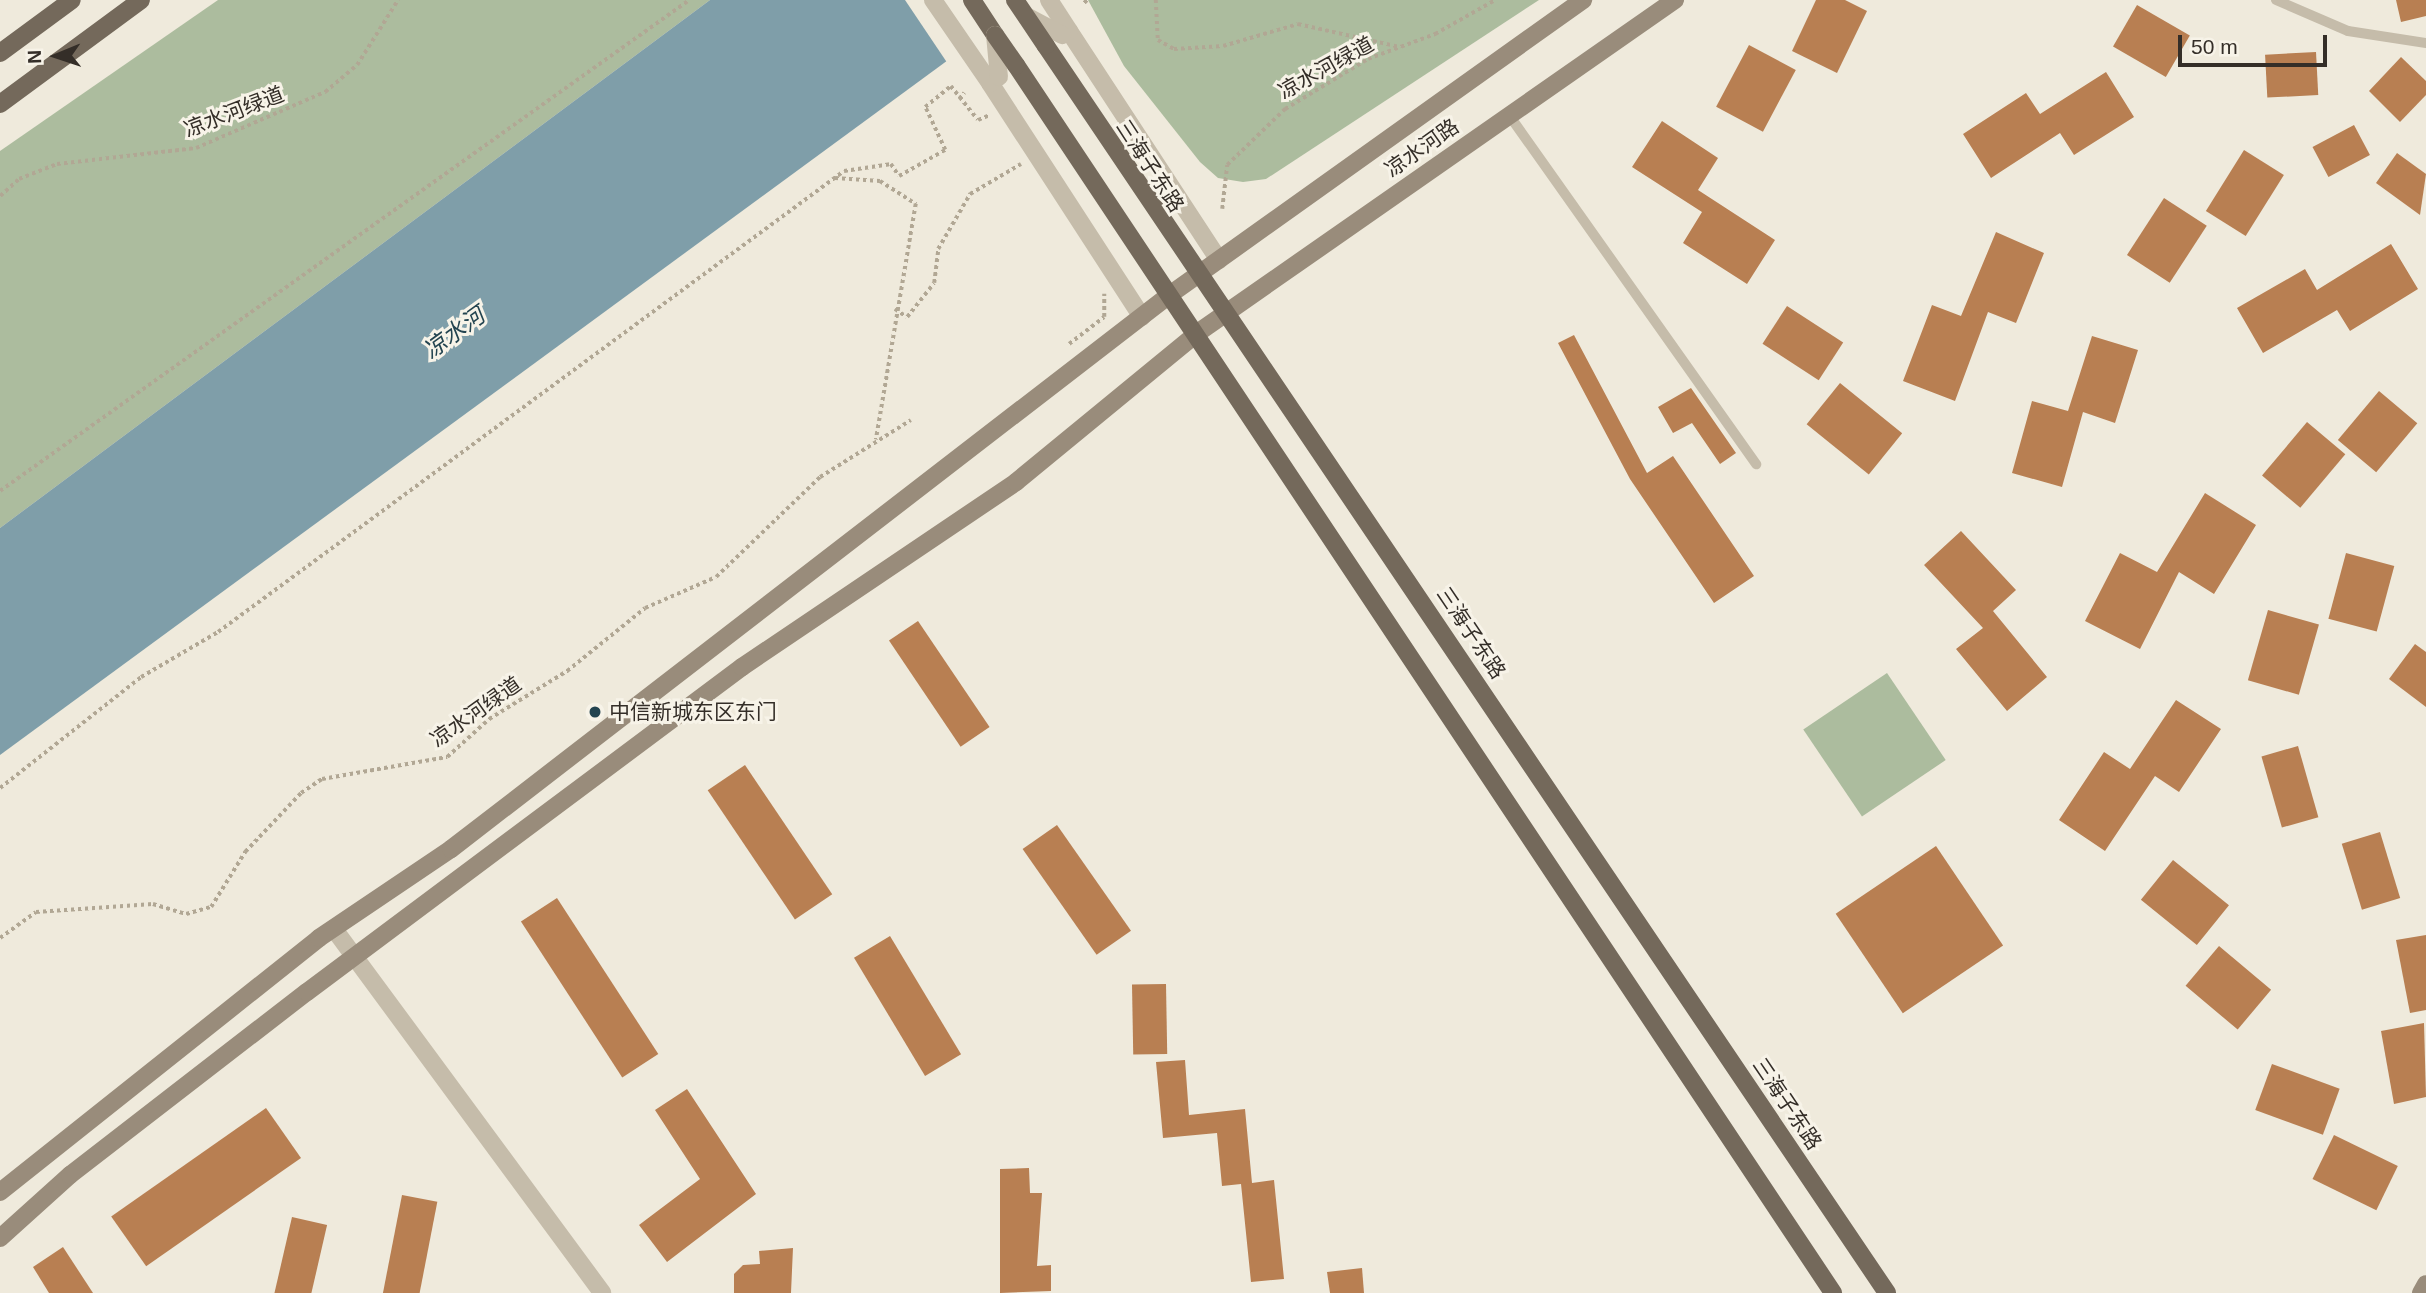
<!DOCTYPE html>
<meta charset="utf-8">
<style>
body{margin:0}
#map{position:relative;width:2426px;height:1293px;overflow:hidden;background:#efeadc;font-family:Arial,"Noto Sans SC",sans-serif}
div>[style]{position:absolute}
.green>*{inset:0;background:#acbc9e;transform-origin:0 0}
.water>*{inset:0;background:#7f9ea9}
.pier>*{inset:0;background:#efeadc}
.building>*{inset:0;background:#b87f52;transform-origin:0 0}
.path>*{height:3.5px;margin-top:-1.75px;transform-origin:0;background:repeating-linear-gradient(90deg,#b1a794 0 3.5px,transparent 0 7px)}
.lane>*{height:10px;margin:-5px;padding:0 5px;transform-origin:5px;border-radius:5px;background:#c5bcaa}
.street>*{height:18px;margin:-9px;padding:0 9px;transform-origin:9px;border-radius:9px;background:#c5bcaa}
.secondary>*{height:18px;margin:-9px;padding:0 9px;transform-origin:9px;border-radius:9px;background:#998c7b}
.primary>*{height:18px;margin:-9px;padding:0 9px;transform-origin:9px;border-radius:9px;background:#74695b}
.street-bridge>*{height:18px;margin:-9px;padding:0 9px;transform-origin:9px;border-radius:9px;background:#c5bcaa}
.primary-bridge>*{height:18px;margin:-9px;padding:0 9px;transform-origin:9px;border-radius:9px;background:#74695b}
.dots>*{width:19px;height:19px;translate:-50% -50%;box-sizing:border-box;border:4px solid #f7f3e8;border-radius:50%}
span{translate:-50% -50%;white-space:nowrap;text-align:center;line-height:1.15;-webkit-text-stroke:6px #f7f3e8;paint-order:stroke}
.street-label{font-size:21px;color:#342e28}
.poi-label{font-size:21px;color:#342e28}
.left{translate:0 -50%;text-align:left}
.water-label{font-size:23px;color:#234450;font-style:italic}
.north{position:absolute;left:21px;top:21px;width:70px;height:70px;-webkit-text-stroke:5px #f7f3e8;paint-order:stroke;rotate:268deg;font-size:19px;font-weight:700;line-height:28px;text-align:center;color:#342e28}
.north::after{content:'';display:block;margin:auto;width:24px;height:32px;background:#342e28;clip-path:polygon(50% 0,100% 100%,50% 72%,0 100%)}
.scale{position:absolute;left:2178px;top:35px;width:149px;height:32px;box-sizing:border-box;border:4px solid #342e28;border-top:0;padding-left:9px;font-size:21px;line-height:24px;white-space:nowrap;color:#342e28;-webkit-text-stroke:5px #f7f3e8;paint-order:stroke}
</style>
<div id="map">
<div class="green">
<i style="clip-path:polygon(218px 0,710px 0,0 528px,0 151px)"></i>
<i style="clip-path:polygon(1088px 0,1539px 0,1266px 179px,1243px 182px,1218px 178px,1200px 162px,1124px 66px)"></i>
<i style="left:1887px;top:673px;width:105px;height:101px;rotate:56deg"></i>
</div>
<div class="water">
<i style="clip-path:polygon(710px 0,1030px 0,0 755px,0 528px)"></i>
</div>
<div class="pier">
<i style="clip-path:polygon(905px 0,1033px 0,948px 64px)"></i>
</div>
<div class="building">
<i style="clip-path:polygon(1816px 0,1845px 0,1867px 11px,1837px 73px,1792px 51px)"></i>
<i style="clip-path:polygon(2396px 0,2426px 0,2426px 16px,2401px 22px)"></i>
<i style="left:2137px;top:5px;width:61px;height:48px;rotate:30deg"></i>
<i style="left:1749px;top:45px;width:53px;height:70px;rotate:28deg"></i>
<i style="left:2316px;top:52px;width:43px;height:51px;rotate:87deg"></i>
<i style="clip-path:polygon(2401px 57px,2426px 81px,2426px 95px,2400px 122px,2369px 91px)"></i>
<i style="clip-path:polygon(2106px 72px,2134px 117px,2074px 155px,2060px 133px,1991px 178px,1963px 134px,2026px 93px,2040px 114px)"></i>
<i style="clip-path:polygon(1662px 121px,1718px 158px,1698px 190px,1775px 240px,1747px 284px,1683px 243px,1702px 212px,1632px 167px)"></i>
<i style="left:2354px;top:125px;width:34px;height:47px;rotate:62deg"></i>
<i style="left:2244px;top:150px;width:47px;height:72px;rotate:32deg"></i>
<i style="clip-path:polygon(2397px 153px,2426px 174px,2420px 215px,2376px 183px)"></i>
<i style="left:2164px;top:198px;width:51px;height:68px;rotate:33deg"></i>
<i style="clip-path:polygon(1996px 232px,2044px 253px,2016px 323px,1988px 312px,1955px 401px,1903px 381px,1932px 305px,1961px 316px)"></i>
<i style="clip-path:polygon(2391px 244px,2418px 289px,2350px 331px,2337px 310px,2263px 353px,2237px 308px,2305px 269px,2317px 290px)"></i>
<i style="left:1787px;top:306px;width:67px;height:45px;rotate:33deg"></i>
<i style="clip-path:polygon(1574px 335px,1647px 473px,1673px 456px,1754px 576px,1714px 603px,1630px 479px,1558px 343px)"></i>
<i style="clip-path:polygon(2092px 336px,2138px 350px,2115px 423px,2083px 412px,2062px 487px,2012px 473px,2032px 401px,2068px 411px)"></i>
<i style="left:1840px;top:383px;width:80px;height:53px;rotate:39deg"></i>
<i style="clip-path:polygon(1691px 388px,1736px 453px,1720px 464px,1692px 423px,1673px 433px,1658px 407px)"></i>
<i style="left:2379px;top:391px;width:50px;height:64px;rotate:40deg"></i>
<i style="left:2307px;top:422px;width:50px;height:70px;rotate:40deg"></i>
<i style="clip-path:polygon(2205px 493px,2256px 525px,2214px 594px,2179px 572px,2140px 649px,2085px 621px,2120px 553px,2157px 572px)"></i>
<i style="clip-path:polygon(1961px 531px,2016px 590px,1993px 611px,2047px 677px,2007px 711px,1956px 649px,1983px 628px,1924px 565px)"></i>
<i style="left:2346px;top:553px;width:50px;height:68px;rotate:15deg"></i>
<i style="left:2268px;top:610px;width:53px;height:73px;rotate:16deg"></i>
<i style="left:918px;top:621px;width:128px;height:35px;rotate:56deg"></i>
<i style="clip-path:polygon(2415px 644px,2426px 652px,2426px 707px,2389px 679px)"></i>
<i style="clip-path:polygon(2176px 700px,2221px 729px,2179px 792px,2155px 776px,2105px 851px,2059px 820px,2104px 752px,2130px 769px)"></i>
<i style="left:2298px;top:746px;width:74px;height:38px;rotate:74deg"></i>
<i style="left:745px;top:765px;width:156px;height:45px;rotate:56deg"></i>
<i style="left:1057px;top:825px;width:129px;height:42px;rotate:55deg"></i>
<i style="left:2380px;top:832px;width:69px;height:40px;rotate:73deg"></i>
<i style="left:1936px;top:846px;width:120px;height:121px;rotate:56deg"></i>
<i style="left:2173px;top:860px;width:72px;height:51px;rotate:39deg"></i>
<i style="left:557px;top:898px;width:186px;height:43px;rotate:57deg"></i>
<i style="clip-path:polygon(2426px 935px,2426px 1010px,2410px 1013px,2396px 940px)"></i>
<i style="left:890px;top:936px;width:138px;height:42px;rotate:59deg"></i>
<i style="left:2219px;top:946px;width:68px;height:52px;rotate:40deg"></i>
<i style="left:1166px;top:984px;width:70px;height:34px;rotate:89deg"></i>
<i style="clip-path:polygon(2424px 1023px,2426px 1097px,2394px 1104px,2381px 1031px)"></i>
<i style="clip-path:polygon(1185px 1060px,1189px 1115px,1245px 1109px,1252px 1183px,1274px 1180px,1284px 1279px,1251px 1282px,1241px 1184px,1222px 1186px,1217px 1133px,1163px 1138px,1156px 1062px)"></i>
<i style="left:2272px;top:1064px;width:72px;height:49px;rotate:20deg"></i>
<i style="clip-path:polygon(687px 1089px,756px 1194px,667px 1262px,639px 1225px,700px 1179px,655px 1110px)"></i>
<i style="left:266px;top:1108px;width:61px;height:189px;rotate:55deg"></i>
<i style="left:2334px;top:1135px;width:71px;height:49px;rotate:26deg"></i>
<i style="clip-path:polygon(1029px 1168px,1030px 1193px,1042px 1193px,1037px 1266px,1051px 1265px,1051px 1291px,1000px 1293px,1000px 1169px)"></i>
<i style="left:402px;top:1195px;width:36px;height:100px;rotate:11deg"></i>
<i style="left:292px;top:1217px;width:36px;height:78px;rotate:13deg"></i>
<i style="clip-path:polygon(63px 1247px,93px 1293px,49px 1293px,33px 1267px)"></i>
<i style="clip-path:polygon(793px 1248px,791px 1293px,734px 1293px,734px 1274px,743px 1265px,760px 1264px,759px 1251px)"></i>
<i style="clip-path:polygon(1362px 1268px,1364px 1293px,1330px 1293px,1327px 1272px)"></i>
</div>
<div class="path">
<i style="left:1156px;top:0;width:40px;rotate:87.1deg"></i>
<i style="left:1158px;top:40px;width:18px;rotate:29deg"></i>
<i style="left:1174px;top:49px;width:49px;rotate:-3.5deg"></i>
<i style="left:1223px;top:46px;width:78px;rotate:-16.3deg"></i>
<i style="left:1298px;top:24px;width:105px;rotate:12.7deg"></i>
<i style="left:1084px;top:3px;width:4px;rotate:-45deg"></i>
<i style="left:959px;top:99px;width:8px;rotate:-50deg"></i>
<i style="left:835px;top:178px;width:45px;rotate:3.8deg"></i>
<i style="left:880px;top:181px;width:43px;rotate:32.6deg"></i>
<i style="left:916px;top:204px;width:239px;rotate:99.6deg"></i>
<i style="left:0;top:196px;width:25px;rotate:-42deg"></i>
<i style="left:19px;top:179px;width:41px;rotate:-21.5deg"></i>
<i style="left:57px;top:164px;width:140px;rotate:-6.6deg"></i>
<i style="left:196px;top:148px;width:141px;rotate:-23.5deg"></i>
<i style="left:325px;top:92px;width:42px;rotate:-40.2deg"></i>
<i style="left:357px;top:65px;width:77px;rotate:-57.8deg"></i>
<i style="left:1222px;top:209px;width:44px;rotate:-83.5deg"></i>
<i style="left:1227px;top:165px;width:81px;rotate:-44deg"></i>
<i style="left:1285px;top:109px;width:97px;rotate:-31.1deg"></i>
<i style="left:1368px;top:59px;width:72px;rotate:-20.5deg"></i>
<i style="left:1435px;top:34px;width:69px;rotate:-29.5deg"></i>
<i style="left:895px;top:309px;width:14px;rotate:34deg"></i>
<i style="left:907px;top:317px;width:43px;rotate:-51.5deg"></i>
<i style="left:934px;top:283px;width:34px;rotate:-83deg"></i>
<i style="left:938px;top:249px;width:64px;rotate:-59.8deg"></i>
<i style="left:970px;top:194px;width:59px;rotate:-30.5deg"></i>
<i style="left:1069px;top:344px;width:44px;rotate:-37.6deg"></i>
<i style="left:1104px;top:317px;width:23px;rotate:-90deg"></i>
<i style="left:0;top:491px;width:846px;rotate:-35.47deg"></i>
<i style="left:0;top:788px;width:179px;rotate:-38.2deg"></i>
<i style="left:141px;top:677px;width:89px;rotate:-30.3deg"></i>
<i style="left:218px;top:632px;width:777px;rotate:-36.37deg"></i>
<i style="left:844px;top:171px;width:48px;rotate:-8.5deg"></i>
<i style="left:891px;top:164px;width:14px;rotate:56deg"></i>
<i style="left:899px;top:176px;width:53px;rotate:-29.5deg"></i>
<i style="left:945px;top:150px;width:47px;rotate:-114.9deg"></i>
<i style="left:925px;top:107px;width:33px;rotate:-39deg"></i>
<i style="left:951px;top:86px;width:43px;rotate:51.5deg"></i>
<i style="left:978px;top:120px;width:13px;rotate:-23deg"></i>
<i style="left:0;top:938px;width:44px;rotate:-35.8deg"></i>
<i style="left:36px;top:912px;width:117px;rotate:-3.9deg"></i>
<i style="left:153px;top:904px;width:34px;rotate:17deg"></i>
<i style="left:186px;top:914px;width:26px;rotate:-16deg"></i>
<i style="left:211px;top:907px;width:65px;rotate:-58.3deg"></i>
<i style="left:245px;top:852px;width:81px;rotate:-46.5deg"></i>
<i style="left:301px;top:793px;width:25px;rotate:-34deg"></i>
<i style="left:322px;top:779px;width:127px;rotate:-10deg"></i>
<i style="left:447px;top:757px;width:57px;rotate:-42.1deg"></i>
<i style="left:489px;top:719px;width:92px;rotate:-31.6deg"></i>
<i style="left:567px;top:671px;width:100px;rotate:-38.9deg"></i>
<i style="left:645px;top:608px;width:77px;rotate:-23.6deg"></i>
<i style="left:716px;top:577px;width:144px;rotate:-43.9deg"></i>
<i style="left:820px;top:477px;width:107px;rotate:-32.1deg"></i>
</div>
<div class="lane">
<i style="left:2276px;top:0;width:78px;rotate:23.3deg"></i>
<i style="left:2348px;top:31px;width:79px;rotate:8.7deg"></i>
<i style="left:1509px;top:115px;width:428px;rotate:54.7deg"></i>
</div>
<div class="street">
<i style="left:1069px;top:31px;width:274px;rotate:56.8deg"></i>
<i style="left:990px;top:83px;width:279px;rotate:57deg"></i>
<i style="left:334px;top:929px;width:452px;rotate:53.6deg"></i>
</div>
<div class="secondary">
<i style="left:0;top:1192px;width:408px;rotate:-38.5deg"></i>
<i style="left:319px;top:938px;width:159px;rotate:-34deg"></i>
<i style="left:451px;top:849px;width:905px;rotate:-37.64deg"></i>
<i style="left:1168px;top:296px;width:510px;rotate:-35.5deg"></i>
<i style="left:0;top:1238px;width:94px;rotate:-42deg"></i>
<i style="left:70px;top:1175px;width:299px;rotate:-37.7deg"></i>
<i style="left:307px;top:992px;width:543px;rotate:-36.76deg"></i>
<i style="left:742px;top:667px;width:331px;rotate:-34deg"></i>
<i style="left:1016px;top:482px;width:233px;rotate:-39.4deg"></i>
<i style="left:1196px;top:334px;width:584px;rotate:-34.89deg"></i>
<i style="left:2421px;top:1293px;width:10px;rotate:-61deg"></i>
</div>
<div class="primary">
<i style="left:972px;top:0;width:42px;rotate:56.7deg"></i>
<i style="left:1046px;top:46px;width:1504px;rotate:56deg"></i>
<i style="left:0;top:53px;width:89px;rotate:-36.4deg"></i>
<i style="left:1016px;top:65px;width:1475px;rotate:56.36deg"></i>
<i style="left:0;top:104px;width:175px;rotate:-36.4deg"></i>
</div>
<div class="street-bridge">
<i style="left:933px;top:0;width:101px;rotate:55.5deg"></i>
<i style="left:1049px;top:0;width:37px;rotate:57deg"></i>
<i style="left:1026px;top:16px;width:41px;rotate:27.8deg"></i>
<i style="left:995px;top:35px;width:42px;rotate:84.6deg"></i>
</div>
<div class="primary-bridge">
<i style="left:1015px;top:0;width:55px;rotate:56deg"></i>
<i style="left:995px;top:35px;width:37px;rotate:55deg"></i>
</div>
<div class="dots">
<i style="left:595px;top:712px;background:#234450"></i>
</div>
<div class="street-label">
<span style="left:1326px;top:68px;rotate:-29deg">凉水河绿道</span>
<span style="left:234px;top:112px;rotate:-21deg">凉水河绿道</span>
<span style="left:1422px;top:148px;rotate:-35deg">凉水河路</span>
<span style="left:1150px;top:166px;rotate:57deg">三海子东路</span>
<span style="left:1471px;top:633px;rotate:56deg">三海子东路</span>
<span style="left:476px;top:712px;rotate:-35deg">凉水河绿道</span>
<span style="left:1787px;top:1104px;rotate:56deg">三海子东路</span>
</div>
<div class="poi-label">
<span class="left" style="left:609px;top:712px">中信新城东区东门</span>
</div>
<div class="water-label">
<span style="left:454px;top:333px;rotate:-36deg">凉水河</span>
</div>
<div class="north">N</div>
<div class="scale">50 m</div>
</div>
